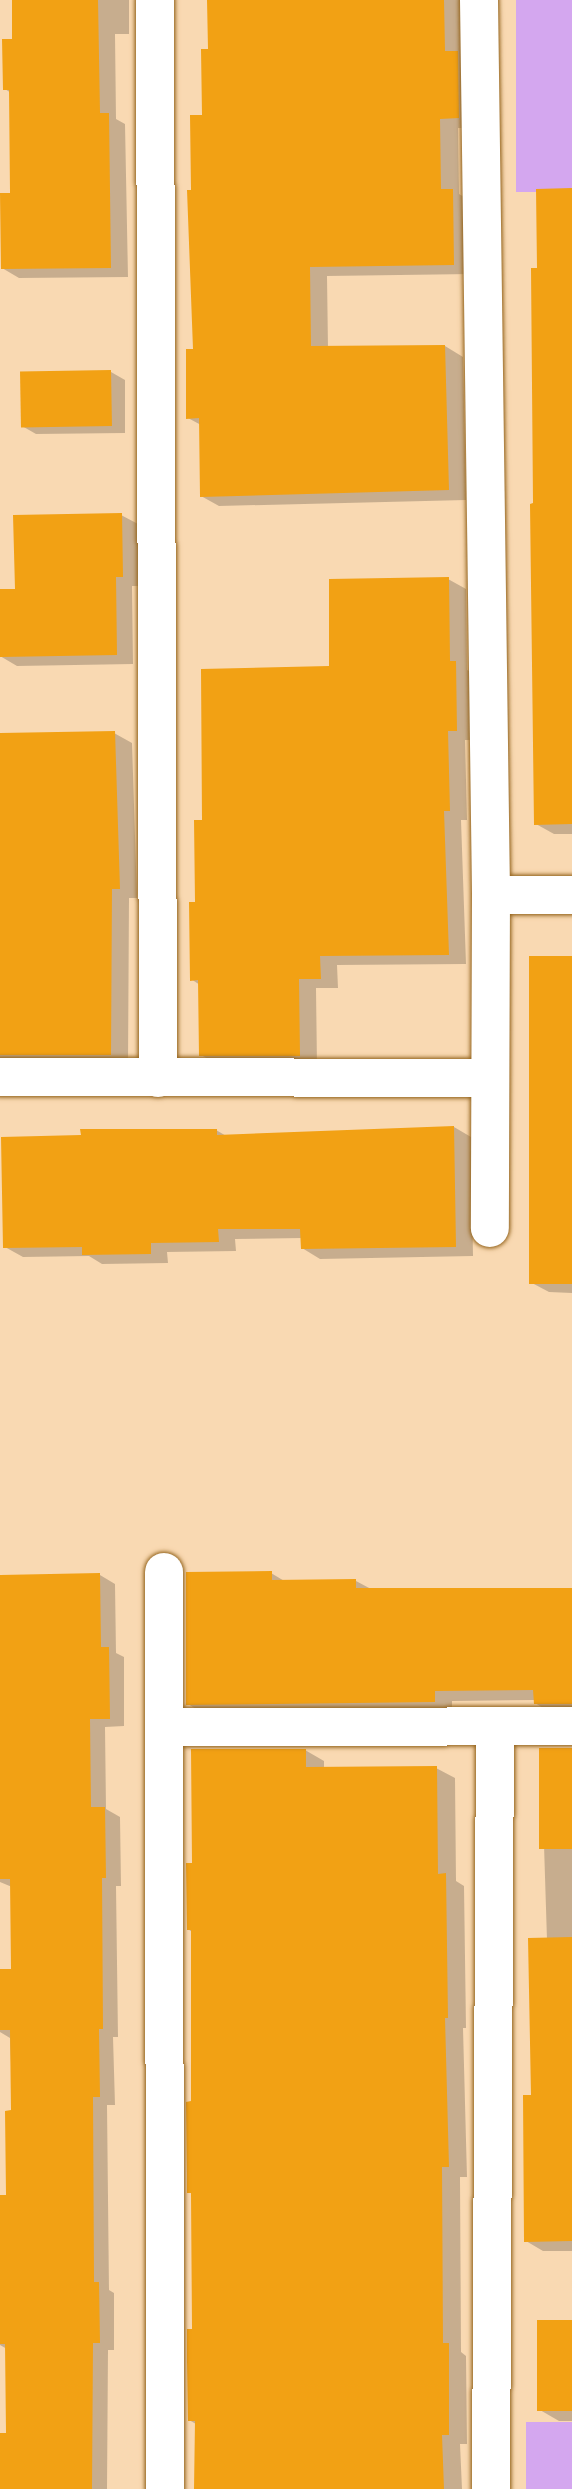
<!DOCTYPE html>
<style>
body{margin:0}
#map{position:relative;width:572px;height:2489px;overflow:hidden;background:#f9d9b2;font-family:"Golos Text",sans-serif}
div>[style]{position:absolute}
.green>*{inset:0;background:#d4a7ef;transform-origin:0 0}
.shadow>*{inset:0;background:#0003}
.building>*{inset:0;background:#f2a114;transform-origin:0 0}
.roads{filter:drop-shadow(0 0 2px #95651e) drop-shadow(0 0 2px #95651e)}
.minor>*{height:38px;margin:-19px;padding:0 19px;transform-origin:19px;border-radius:19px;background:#fff}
span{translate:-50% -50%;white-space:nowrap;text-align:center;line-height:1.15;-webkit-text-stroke:6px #f9d9b2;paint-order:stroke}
</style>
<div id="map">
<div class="green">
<i style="left:516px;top:0;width:56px;height:192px"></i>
<i style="left:526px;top:2422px;width:46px;height:67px"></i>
</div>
<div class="shadow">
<i style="clip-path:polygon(14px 0,129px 0,129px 34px,115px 34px,116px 119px,125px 124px,128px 277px,19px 278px,2px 268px,12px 195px,11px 93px,5px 89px,14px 41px)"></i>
<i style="clip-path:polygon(209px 0,462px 0,476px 128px,458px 128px,459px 194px,471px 201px,472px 274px,327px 276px,328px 348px,445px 346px,463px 357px,466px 500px,219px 506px,201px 496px,201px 425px,188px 418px,195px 351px,190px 259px,192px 117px,204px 117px,209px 51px)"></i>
<i style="clip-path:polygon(572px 190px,572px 834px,554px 834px,536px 824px,539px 270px)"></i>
<i style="clip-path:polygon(111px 372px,125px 380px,125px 433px,36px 434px,22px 426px)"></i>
<i style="clip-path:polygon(121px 515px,138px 524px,139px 586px,132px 586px,133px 664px,17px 666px,0 656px,0 591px,17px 591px)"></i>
<i style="clip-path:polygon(448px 579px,466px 589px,467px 670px,473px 673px,474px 740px,465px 740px,467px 820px,461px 820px,466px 964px,337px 965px,338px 988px,316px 988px,317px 1065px,219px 1065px,201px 1055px,200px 985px,191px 979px,204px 822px,331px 668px)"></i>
<i style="clip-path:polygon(114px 733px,132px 743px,137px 898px,129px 898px,128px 1065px,0 1059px,0 735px)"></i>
<i style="clip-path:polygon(572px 957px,572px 1293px,549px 1292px,532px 1283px)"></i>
<i style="clip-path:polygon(454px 1127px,471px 1137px,473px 1256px,320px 1259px,302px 1248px,302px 1238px,235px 1239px,236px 1251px,167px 1252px,168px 1263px,102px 1264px,89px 1256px,23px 1257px,5px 1247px,216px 1130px,228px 1137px)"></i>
<i style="clip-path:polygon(271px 1573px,286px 1582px,356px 1581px,371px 1589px,572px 1589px,572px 1714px,553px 1714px,535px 1703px,535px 1700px,452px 1701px,452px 1712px,206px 1715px,188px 1704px)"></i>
<i style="clip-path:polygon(100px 1575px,115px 1584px,116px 1653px,124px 1657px,124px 1726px,105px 1727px,106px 1809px,120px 1817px,121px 1886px,116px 1886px,118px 2037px,113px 2037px,115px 2105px,107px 2105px,109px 2290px,114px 2293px,114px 2350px,108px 2350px,107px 2489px,0 2489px,0 2434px,8px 2434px,7px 2349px,0 2345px,0 2197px,7px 2197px,13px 2112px,10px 2038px,0 2032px,0 1971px,13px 1970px,12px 1887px,0 1882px,0 1576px)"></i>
<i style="clip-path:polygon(305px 1750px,324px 1761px,324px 1769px,436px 1768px,455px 1778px,456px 1881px,464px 1886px,466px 2028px,463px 2028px,467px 2177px,460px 2177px,461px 2352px,466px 2356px,467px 2444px,460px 2444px,462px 2489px,196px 2489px,196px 2424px,189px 2420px,194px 2331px,193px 2194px,189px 2192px,193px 2103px,192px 1932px,188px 1929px,194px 1865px)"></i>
<i style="clip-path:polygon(541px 1750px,572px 1750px,572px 2251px,543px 2251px,526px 2241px,533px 2096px,547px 1940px)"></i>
<i style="clip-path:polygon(572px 2322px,572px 2421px,559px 2421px,540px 2410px)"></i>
</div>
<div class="building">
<i style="clip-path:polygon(12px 0,98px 0,100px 113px,109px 113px,111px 268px,1px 269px,0 193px,10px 193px,9px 90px,3px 90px,2px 39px,12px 39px)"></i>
<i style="clip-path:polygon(207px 0,444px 0,445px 51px,458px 51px,459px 118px,440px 119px,441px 189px,453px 189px,454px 265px,310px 267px,311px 346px,445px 345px,449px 490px,200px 497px,199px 418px,186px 419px,186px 349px,193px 349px,187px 190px,191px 190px,190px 115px,202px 115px,201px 49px,208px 49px)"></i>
<i style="clip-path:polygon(572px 188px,572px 824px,534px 825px,530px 504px,533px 503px,531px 268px,537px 268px,536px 189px)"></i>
<i style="left:111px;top:370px;width:56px;height:91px;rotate:89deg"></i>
<i style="clip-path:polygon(122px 513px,123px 577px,116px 577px,117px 655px,0 657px,0 589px,15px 589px,13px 515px)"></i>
<i style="clip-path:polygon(449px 577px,450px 661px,456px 661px,457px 731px,448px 731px,450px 811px,444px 811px,449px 955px,320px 956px,321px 979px,299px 979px,300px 1056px,199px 1056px,198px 980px,190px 981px,189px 902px,195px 902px,194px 820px,202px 820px,201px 669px,329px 666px,329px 579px)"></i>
<i style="clip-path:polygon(115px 731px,120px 889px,112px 889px,111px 1055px,0 1055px,0 733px)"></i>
<i style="left:529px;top:956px;width:43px;height:328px"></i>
<i style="clip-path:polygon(454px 1126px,456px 1247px,301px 1249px,300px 1229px,218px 1229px,219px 1242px,151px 1243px,151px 1254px,82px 1255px,82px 1247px,3px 1248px,1px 1137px,81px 1135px,80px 1129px,217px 1129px,217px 1135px)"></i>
<i style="clip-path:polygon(272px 1571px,272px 1580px,356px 1579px,356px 1588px,572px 1588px,572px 1704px,534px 1704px,533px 1690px,435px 1691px,435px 1702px,186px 1705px,186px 1572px)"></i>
<i style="clip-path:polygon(100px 1573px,101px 1647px,109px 1647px,110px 1719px,90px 1719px,91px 1807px,105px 1807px,106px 1878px,102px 1878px,103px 2029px,99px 2029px,100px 2097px,93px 2097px,94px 2282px,99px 2282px,100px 2343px,93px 2343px,92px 2489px,0 2489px,0 2433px,6px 2433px,5px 2344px,0 2344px,0 2195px,6px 2195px,5px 2111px,11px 2110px,10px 2030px,0 2030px,0 1969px,11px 1969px,10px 1879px,0 1879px,0 1575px)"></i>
<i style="left:539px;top:1748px;width:33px;height:101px"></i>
<i style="clip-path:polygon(191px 1749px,306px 1749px,306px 1767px,437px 1766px,438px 1874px,446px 1873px,448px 2018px,445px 2018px,449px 2167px,442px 2167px,443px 2343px,449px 2343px,449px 2435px,442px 2435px,444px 2489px,194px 2489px,195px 2421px,188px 2421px,187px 2361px,187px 2329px,192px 2329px,191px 2193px,187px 2193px,187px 2175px,186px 2102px,191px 2101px,191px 1930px,187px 1930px,186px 1863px,192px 1863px)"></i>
<i style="clip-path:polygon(572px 1937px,572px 2241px,524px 2242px,523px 2095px,531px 2095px,528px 1938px)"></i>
<i style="left:537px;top:2320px;width:35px;height:91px"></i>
</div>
<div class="roads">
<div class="minor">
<i style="left:155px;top:0;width:1078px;rotate:89.84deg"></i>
<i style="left:479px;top:0;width:895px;rotate:89.23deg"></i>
<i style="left:491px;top:895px;width:333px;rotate:90.2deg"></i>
<i style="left:491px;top:895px;width:81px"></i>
<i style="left:0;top:1077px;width:489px;rotate:0.1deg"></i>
<i style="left:164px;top:1572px;width:917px;rotate:89.94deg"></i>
<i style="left:166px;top:1727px;width:406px;rotate:-0.1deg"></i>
<i style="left:491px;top:2489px;width:763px;rotate:-89.7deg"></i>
</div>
</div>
</div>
